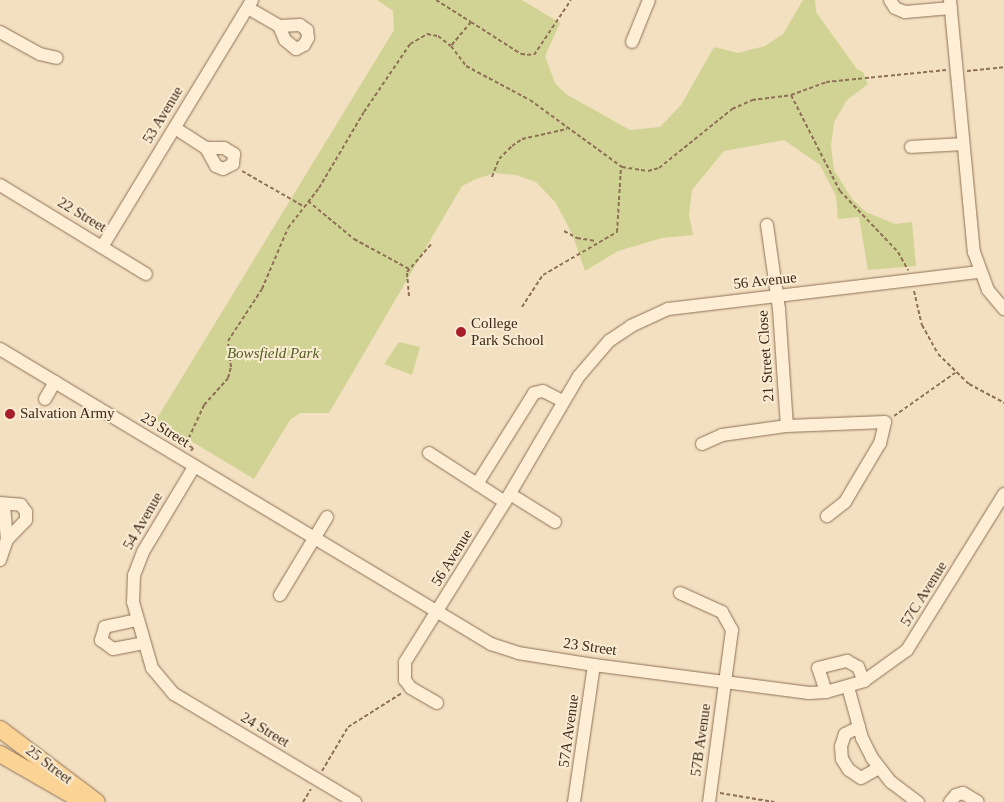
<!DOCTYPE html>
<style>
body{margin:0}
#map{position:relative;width:1004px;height:802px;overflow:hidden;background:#f3e0c1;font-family:Georgia,serif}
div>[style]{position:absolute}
.green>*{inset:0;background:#d0d393}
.path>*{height:2px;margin-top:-1px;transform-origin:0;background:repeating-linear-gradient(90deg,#8f7056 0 4px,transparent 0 6.5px)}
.roads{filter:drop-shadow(0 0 1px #8f7056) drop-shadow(0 0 1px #8f7056)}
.minor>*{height:12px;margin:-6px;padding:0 6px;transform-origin:6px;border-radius:6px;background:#fdeed5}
.major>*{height:16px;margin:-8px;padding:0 8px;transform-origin:8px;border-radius:8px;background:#fbd394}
.dots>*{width:14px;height:14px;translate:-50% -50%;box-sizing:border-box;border:2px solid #f9ebd1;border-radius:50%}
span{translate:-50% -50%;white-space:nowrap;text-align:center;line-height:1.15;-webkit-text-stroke:4px #f9ebd1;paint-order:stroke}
.street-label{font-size:15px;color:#3d291c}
.poi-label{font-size:15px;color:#3d291c}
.left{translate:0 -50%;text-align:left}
.park-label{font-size:15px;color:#515c20;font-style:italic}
</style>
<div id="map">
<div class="green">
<i style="clip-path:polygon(377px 0,522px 0,560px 23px,545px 56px,555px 83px,566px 94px,630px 130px,660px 127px,681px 105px,714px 47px,738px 53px,765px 46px,783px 34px,803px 0,815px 0,816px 12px,857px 69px,863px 72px,868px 84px,847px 100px,834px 122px,831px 146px,834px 170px,852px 199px,866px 212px,895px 224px,912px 222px,916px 266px,868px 270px,859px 217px,838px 219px,836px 196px,820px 165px,784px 140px,724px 151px,692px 190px,689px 215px,693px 235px,662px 238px,618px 251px,585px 271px,573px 236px,556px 203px,536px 182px,516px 175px,495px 173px,476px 179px,462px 186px,329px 413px,300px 413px,290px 420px,254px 479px,156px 420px,394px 30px,393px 11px)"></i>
<i style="clip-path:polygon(399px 342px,420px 347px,412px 375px,384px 364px)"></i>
</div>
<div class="path">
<i style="left:436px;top:0;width:41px;rotate:32.2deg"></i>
<i style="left:471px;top:22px;width:31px;rotate:130deg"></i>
<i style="left:451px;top:46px;width:25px;rotate:53deg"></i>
<i style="left:466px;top:66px;width:72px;rotate:28deg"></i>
<i style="left:530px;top:100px;width:114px;rotate:36.1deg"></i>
<i style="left:622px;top:167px;width:26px;rotate:9deg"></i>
<i style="left:648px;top:171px;width:11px;rotate:-15deg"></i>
<i style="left:659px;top:168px;width:94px;rotate:-38.9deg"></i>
<i style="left:732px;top:109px;width:22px;rotate:-24deg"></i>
<i style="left:752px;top:100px;width:39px;rotate:-7deg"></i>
<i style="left:791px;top:95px;width:108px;rotate:63deg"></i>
<i style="left:840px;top:191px;width:84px;rotate:46.4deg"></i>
<i style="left:898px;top:252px;width:21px;rotate:61deg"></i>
<i style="left:471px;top:22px;width:59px;rotate:32.6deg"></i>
<i style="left:521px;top:54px;width:13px;rotate:4deg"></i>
<i style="left:534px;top:55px;width:66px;rotate:-56.1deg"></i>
<i style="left:967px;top:71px;width:37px;rotate:-6deg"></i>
<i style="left:791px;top:95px;width:37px;rotate:-20deg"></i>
<i style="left:826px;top:82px;width:121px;rotate:-5.7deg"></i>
<i style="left:242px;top:171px;width:70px;rotate:29.8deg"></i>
<i style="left:492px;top:177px;width:19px;rotate:-69deg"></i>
<i style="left:499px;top:159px;width:18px;rotate:-45deg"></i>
<i style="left:512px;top:146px;width:12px;rotate:-35deg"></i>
<i style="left:522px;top:139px;width:46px;rotate:-12.5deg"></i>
<i style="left:308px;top:201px;width:60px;rotate:39.6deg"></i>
<i style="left:354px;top:239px;width:63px;rotate:28.6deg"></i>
<i style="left:564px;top:231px;width:15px;rotate:28deg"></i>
<i style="left:577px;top:238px;width:19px;rotate:9deg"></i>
<i style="left:914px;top:291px;width:35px;rotate:77deg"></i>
<i style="left:922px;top:325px;width:33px;rotate:61deg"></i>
<i style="left:938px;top:354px;width:43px;rotate:44.1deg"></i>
<i style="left:969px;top:384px;width:40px;rotate:28deg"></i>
<i style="left:409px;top:296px;width:24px;rotate:-95deg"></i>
<i style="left:407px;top:272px;width:37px;rotate:-49deg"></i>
<i style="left:522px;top:307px;width:38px;rotate:-57deg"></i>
<i style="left:543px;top:275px;width:86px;rotate:-30.2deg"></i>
<i style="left:617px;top:232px;width:65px;rotate:-86.5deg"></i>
<i style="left:894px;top:416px;width:75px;rotate:-35.2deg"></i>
<i style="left:191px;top:451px;width:4px;rotate:-56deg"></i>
<i style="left:193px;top:448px;width:8px;rotate:-150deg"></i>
<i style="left:186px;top:444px;width:43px;rotate:-65.2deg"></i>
<i style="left:204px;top:405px;width:36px;rotate:-48deg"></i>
<i style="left:228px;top:378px;width:11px;rotate:-75deg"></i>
<i style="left:231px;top:367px;width:26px;rotate:-97deg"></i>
<i style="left:228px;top:341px;width:62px;rotate:-56.8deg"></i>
<i style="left:262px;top:289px;width:66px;rotate:-66.9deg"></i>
<i style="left:288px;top:228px;width:51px;rotate:-52.2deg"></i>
<i style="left:319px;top:188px;width:88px;rotate:-59.4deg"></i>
<i style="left:364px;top:112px;width:82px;rotate:-55.9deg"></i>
<i style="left:410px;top:44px;width:20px;rotate:-30deg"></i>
<i style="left:427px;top:34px;width:11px;rotate:10deg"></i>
<i style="left:438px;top:36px;width:16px;rotate:38deg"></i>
<i style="left:322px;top:771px;width:51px;rotate:-59.4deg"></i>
<i style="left:348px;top:727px;width:64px;rotate:-32.2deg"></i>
<i style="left:720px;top:793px;width:55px;rotate:9.5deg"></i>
<i style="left:303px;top:802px;width:15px;rotate:-58deg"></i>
</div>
<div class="roads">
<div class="minor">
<i style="left:890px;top:0;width:9px;rotate:58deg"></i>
<i style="left:895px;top:8px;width:11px;rotate:22deg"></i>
<i style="left:905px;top:12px;width:46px;rotate:-5deg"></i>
<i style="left:950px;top:0;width:253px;rotate:84.6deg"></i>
<i style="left:974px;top:252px;width:40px;rotate:69.8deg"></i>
<i style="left:988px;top:290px;width:25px;rotate:50deg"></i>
<i style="left:248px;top:8px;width:36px;rotate:30deg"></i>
<i style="left:300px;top:25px;width:9px;rotate:36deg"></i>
<i style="left:307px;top:30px;width:8px;rotate:83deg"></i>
<i style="left:308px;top:38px;width:8px;rotate:120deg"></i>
<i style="left:304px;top:45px;width:9px;rotate:153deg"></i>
<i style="left:296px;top:49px;width:14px;rotate:-141deg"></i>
<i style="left:285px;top:40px;width:15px;rotate:-113deg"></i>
<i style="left:279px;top:26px;width:21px;rotate:-3deg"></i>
<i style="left:0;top:32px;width:46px;rotate:28.8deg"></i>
<i style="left:40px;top:54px;width:17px;rotate:13deg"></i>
<i style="left:632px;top:42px;width:45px;rotate:-68deg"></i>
<i style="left:175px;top:128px;width:37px;rotate:33deg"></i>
<i style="left:911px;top:147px;width:52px;rotate:-3.3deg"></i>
<i style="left:206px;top:148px;width:18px"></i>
<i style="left:224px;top:148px;width:12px;rotate:31deg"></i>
<i style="left:234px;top:154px;width:10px;rotate:96deg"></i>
<i style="left:233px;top:164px;width:11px;rotate:153deg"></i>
<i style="left:223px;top:169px;width:8px;rotate:-157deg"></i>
<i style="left:216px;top:166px;width:21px;rotate:-119deg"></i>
<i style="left:0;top:185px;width:171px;rotate:31.4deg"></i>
<i style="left:767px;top:225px;width:85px;rotate:81.9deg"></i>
<i style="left:779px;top:309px;width:117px;rotate:86.1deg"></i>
<i style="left:102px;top:247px;width:289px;rotate:-58.7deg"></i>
<i style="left:0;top:349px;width:573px;rotate:31deg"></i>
<i style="left:491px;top:644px;width:28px;rotate:18deg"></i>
<i style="left:518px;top:653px;width:77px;rotate:9deg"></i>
<i style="left:594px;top:665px;width:217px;rotate:7.4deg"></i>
<i style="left:809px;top:693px;width:17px;rotate:-3deg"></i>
<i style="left:826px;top:692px;width:40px;rotate:-16deg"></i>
<i style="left:864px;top:681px;width:53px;rotate:-35.8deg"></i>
<i style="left:907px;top:650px;width:184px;rotate:-58.1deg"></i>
<i style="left:45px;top:399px;width:20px;rotate:-60deg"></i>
<i style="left:702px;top:444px;width:22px;rotate:-24deg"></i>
<i style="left:722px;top:435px;width:66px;rotate:-7.9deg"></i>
<i style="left:787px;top:426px;width:98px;rotate:-2.3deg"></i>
<i style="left:885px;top:422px;width:22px;rotate:103deg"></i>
<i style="left:880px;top:443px;width:69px;rotate:120.7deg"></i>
<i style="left:845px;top:502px;width:23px;rotate:142deg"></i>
<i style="left:429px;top:453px;width:90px;rotate:32.8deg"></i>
<i style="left:194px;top:467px;width:99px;rotate:121deg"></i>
<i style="left:143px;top:552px;width:25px;rotate:111deg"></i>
<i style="left:134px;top:575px;width:27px;rotate:92deg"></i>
<i style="left:133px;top:602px;width:69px;rotate:73.9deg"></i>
<i style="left:152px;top:668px;width:34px;rotate:50deg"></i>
<i style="left:174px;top:694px;width:211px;rotate:30.8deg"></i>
<i style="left:477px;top:484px;width:107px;rotate:-57.9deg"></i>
<i style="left:534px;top:393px;width:9px;rotate:-13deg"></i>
<i style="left:543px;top:391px;width:22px;rotate:27deg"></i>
<i style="left:510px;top:494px;width:53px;rotate:31.9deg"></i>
<i style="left:0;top:503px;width:21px;rotate:5deg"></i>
<i style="left:21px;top:505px;width:9px;rotate:54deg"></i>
<i style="left:26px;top:512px;width:8px;rotate:90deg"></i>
<i style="left:26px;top:520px;width:28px;rotate:134deg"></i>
<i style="left:7px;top:540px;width:35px;rotate:-95deg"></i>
<i style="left:0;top:560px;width:21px;rotate:-71deg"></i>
<i style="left:680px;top:593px;width:46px;rotate:24.3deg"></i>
<i style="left:722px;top:612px;width:21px;rotate:61deg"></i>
<i style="left:732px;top:630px;width:174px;rotate:97.6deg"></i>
<i style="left:280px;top:595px;width:91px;rotate:-58.9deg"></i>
<i style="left:137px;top:620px;width:33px;rotate:168deg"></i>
<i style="left:105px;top:627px;width:14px;rotate:107deg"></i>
<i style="left:101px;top:640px;width:15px;rotate:37deg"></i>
<i style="left:113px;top:649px;width:31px;rotate:-11deg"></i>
<i style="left:848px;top:687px;width:53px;rotate:74.6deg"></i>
<i style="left:862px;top:738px;width:22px;rotate:63deg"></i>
<i style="left:872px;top:758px;width:31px;rotate:52deg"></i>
<i style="left:891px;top:782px;width:34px;rotate:37deg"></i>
<i style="left:826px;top:692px;width:25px;rotate:-108deg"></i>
<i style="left:818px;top:668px;width:30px;rotate:-14deg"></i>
<i style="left:847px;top:661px;width:13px;rotate:29deg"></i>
<i style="left:858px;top:667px;width:15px;rotate:67deg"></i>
<i style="left:437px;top:703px;width:30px;rotate:-150deg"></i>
<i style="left:411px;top:688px;width:10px;rotate:-127deg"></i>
<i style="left:405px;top:680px;width:18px;rotate:-90deg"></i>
<i style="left:405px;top:662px;width:189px;rotate:-58deg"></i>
<i style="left:505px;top:502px;width:146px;rotate:-59.6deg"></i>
<i style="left:579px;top:376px;width:46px;rotate:-49.4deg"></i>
<i style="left:609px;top:341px;width:27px;rotate:-34deg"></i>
<i style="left:631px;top:326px;width:41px;rotate:-24.7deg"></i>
<i style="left:668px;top:309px;width:314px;rotate:-6.8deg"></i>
<i style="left:859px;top:727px;width:16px;rotate:153deg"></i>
<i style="left:845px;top:734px;width:13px;rotate:108deg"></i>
<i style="left:841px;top:746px;width:13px;rotate:86deg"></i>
<i style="left:842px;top:759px;width:13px;rotate:58deg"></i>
<i style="left:849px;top:770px;width:14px;rotate:34deg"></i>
<i style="left:861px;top:778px;width:21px;rotate:-29deg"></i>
<i style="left:574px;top:802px;width:138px;rotate:-81.7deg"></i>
<i style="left:950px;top:802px;width:9px;rotate:-49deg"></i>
<i style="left:956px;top:795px;width:7px;rotate:-16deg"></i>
<i style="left:963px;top:793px;width:17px;rotate:31deg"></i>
</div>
<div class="major">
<i style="left:0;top:729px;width:121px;rotate:37deg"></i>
<i style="left:0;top:754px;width:92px;rotate:29.9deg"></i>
</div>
</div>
<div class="dots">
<i style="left:461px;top:332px;background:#a51e29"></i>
<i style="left:10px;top:414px;background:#a51e29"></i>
</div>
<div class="street-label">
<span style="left:163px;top:115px;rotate:-59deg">53 Avenue</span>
<span style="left:82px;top:215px;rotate:31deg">22 Street</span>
<span style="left:765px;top:281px;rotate:-6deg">56 Avenue</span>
<span style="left:766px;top:356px;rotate:-94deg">21 Street Close</span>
<span style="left:165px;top:430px;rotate:31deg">23 Street</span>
<span style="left:143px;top:521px;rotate:-60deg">54 Avenue</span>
<span style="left:452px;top:558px;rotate:-58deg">56 Avenue</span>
<span style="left:924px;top:594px;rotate:-58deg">57C Avenue</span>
<span style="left:590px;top:647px;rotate:8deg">23 Street</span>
<span style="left:265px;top:730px;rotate:31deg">24 Street</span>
<span style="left:569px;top:731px;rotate:-82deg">57A Avenue</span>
<span style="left:701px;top:740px;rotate:-82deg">57B Avenue</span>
<span style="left:49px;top:765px;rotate:37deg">25 Street</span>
</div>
<div class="poi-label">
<span class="left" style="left:471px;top:332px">College<br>Park School</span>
<span class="left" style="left:20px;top:414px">Salvation Army</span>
</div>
<div class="park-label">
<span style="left:273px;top:354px">Bowsfield Park</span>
</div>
</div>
